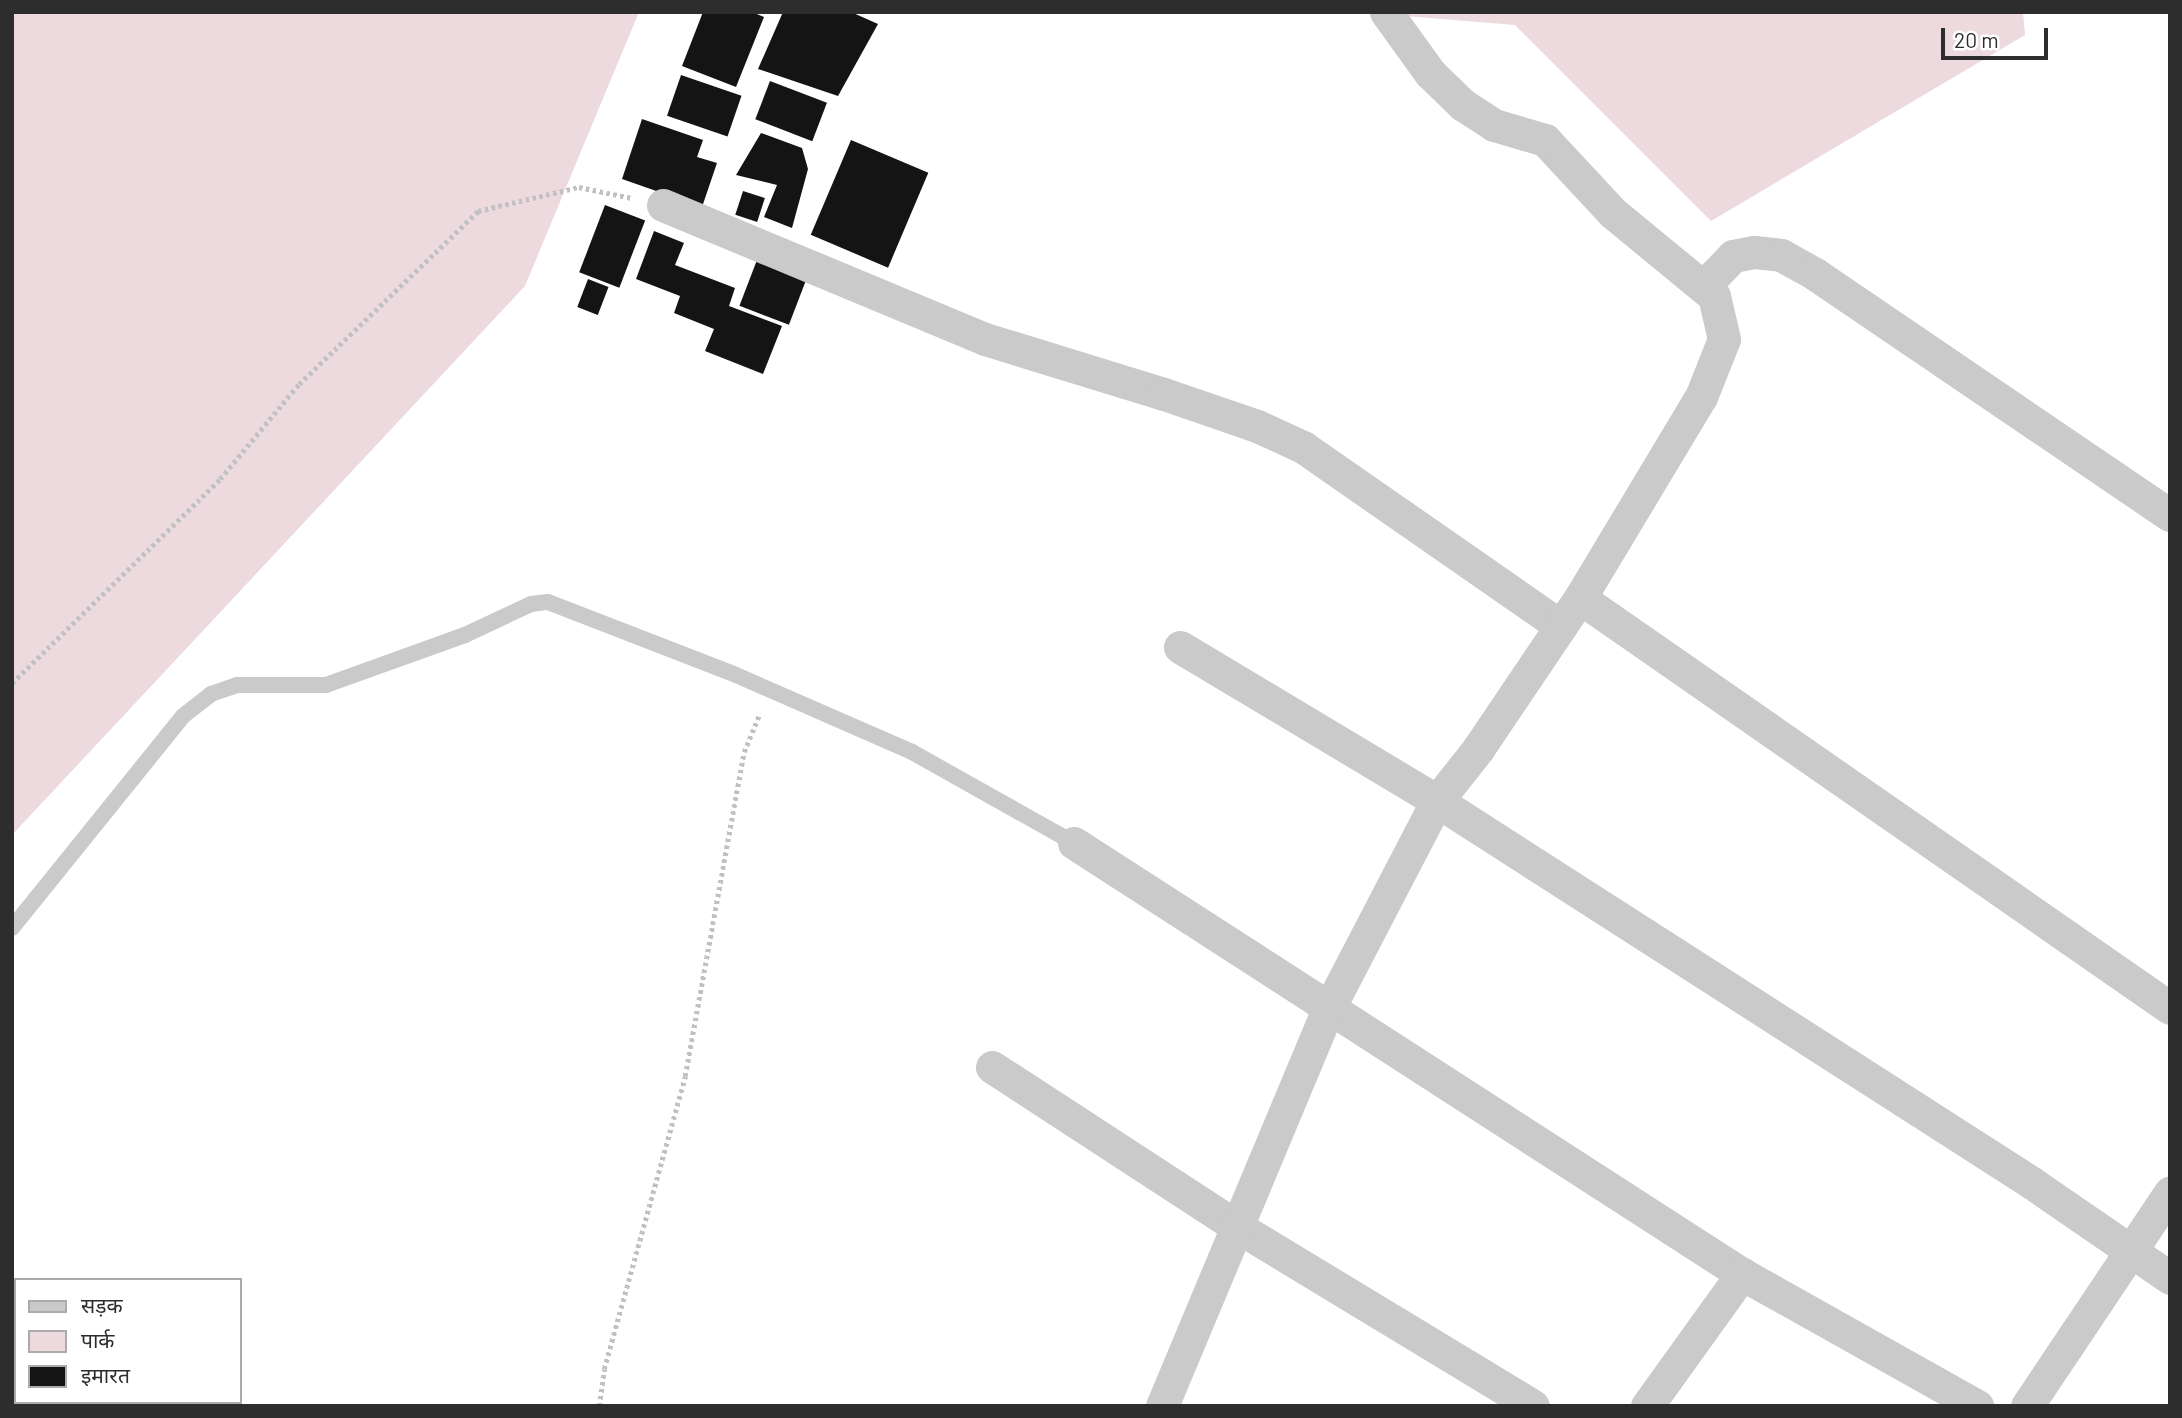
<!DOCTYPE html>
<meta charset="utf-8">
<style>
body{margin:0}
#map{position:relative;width:2182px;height:1418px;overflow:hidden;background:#fff;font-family:Barlow,"Noto Sans Devanagari",sans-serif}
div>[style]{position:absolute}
.green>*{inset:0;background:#ecdadf}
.building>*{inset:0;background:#141414;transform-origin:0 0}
.path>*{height:4.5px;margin-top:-2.25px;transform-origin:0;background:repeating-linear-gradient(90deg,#c1c1c1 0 3.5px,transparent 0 7px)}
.lane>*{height:16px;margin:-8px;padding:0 8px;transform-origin:8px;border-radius:8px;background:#cacaca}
.street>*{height:33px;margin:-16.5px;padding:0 16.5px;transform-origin:16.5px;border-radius:16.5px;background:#cacaca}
span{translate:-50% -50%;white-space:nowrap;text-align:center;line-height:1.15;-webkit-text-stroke:7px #fff;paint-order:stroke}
.frame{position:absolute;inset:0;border:14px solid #2d2d2d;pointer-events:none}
.legend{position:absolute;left:14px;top:1278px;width:228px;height:126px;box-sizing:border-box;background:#fff;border:2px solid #ababab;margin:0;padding:9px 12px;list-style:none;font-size:21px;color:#2d2d2d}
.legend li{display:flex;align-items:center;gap:14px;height:35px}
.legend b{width:35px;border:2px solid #ababab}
.scale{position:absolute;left:1941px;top:28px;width:107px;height:32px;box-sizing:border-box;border:4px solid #2d2d2d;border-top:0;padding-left:9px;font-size:21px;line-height:24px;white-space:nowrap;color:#2d2d2d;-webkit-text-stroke:5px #fff;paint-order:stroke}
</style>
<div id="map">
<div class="green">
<i style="clip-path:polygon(12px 12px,639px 12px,525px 286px,12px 835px)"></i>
<i style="clip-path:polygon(1356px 12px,2023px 12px,2025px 35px,1711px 221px,1515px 25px)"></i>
</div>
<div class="building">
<i style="clip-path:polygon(703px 12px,752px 12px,764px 17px,736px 87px,682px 66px)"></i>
<i style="clip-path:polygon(783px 12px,851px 12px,878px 24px,838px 96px,758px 69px)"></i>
<i style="left:681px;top:75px;width:64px;height:43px;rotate:19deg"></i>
<i style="left:770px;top:81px;width:61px;height:41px;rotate:21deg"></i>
<i style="clip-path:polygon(642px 119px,703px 140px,697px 157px,717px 163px,702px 207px,622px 179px)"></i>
<i style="clip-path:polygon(761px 133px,802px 148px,808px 169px,792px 228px,764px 217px,777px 185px,736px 175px)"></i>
<i style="left:851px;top:140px;width:84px;height:103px;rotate:23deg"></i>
<i style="left:743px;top:191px;width:23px;height:25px;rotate:18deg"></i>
<i style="left:605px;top:205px;width:43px;height:72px;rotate:21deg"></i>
<i style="clip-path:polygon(654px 231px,684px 243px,675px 265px,735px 288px,729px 306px,782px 326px,763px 374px,705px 351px,714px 329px,674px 313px,680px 296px,636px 279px)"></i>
<i style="left:757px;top:260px;width:53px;height:49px;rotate:21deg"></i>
<i style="left:588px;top:279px;width:22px;height:30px;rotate:21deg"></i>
</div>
<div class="path">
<i style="left:12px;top:683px;width:291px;rotate:-44.4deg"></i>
<i style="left:220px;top:479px;width:124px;rotate:-50.3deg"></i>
<i style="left:299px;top:384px;width:249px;rotate:-44deg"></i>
<i style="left:478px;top:211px;width:104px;rotate:-13.4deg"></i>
<i style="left:579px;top:187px;width:54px;rotate:11.7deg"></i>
<i style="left:599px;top:1406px;width:37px;rotate:-82deg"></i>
<i style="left:604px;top:1369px;width:304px;rotate:-74.5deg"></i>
<i style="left:685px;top:1076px;width:329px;rotate:-79.7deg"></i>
<i style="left:744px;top:752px;width:42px;rotate:-67.7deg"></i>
</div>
<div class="lane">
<i style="left:12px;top:928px;width:272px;rotate:-51.1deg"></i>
<i style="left:183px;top:716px;width:36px;rotate:-38deg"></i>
<i style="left:211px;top:694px;width:28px;rotate:-19deg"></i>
<i style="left:237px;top:685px;width:89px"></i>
<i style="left:326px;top:685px;width:148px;rotate:-19.8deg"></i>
<i style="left:465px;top:635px;width:73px;rotate:-25.2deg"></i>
<i style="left:531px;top:604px;width:17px;rotate:-7deg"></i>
<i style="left:548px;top:602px;width:202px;rotate:21.2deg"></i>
<i style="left:736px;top:675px;width:192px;rotate:23.6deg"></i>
<i style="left:912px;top:752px;width:186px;rotate:29.3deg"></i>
</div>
<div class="street">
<i style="left:663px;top:205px;width:349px;rotate:22.6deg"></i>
<i style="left:985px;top:339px;width:187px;rotate:17.1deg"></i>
<i style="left:1164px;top:394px;width:98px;rotate:19deg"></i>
<i style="left:1257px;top:426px;width:51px;rotate:24.5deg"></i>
<i style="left:1303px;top:447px;width:314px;rotate:34.8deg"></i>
<i style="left:1703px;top:287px;width:43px;rotate:-45.9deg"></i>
<i style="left:1733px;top:256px;width:21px;rotate:-11deg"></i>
<i style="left:1754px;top:252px;width:27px;rotate:6deg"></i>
<i style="left:1781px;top:255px;width:39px;rotate:29deg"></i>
<i style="left:1815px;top:274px;width:429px;rotate:34.2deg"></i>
<i style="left:1580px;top:598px;width:718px;rotate:34.8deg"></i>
<i style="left:1180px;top:647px;width:300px;rotate:30.9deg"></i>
<i style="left:1437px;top:801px;width:707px;rotate:32.7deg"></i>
<i style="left:2032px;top:1183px;width:168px;rotate:34.5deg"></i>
<i style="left:1074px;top:843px;width:795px;rotate:32.83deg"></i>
<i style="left:1742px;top:1274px;width:270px;rotate:29.3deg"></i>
<i style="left:992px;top:1067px;width:291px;rotate:33.1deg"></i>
<i style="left:1236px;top:1226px;width:347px;rotate:31.2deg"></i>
<i style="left:1162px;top:1406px;width:429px;rotate:-67.3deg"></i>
<i style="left:1328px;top:1010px;width:236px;rotate:-62.5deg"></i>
<i style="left:1437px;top:801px;width:66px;rotate:-51.7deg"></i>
<i style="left:1478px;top:749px;width:182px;rotate:-56deg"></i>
<i style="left:1580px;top:598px;width:235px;rotate:-59deg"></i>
<i style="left:1701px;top:397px;width:62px;rotate:-68.4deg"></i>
<i style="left:1724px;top:339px;width:44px;rotate:-103.1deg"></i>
<i style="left:1714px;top:296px;width:131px;rotate:-140.6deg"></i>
<i style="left:1613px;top:213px;width:100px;rotate:-133deg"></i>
<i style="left:1545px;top:140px;width:53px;rotate:-163.6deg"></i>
<i style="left:1494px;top:125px;width:37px;rotate:-147deg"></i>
<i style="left:1463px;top:105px;width:46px;rotate:-135.9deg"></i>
<i style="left:1430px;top:73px;width:75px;rotate:-125.8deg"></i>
<i style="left:1647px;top:1406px;width:163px;rotate:-54.3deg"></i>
<i style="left:2027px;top:1406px;width:257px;rotate:-56.2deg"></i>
</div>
<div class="frame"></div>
<ul class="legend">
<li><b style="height:9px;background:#cacaca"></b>सड़क</li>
<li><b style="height:19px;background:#ecdadf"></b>पार्क</li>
<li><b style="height:19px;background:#141414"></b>इमारत</li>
</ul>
<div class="scale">20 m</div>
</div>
